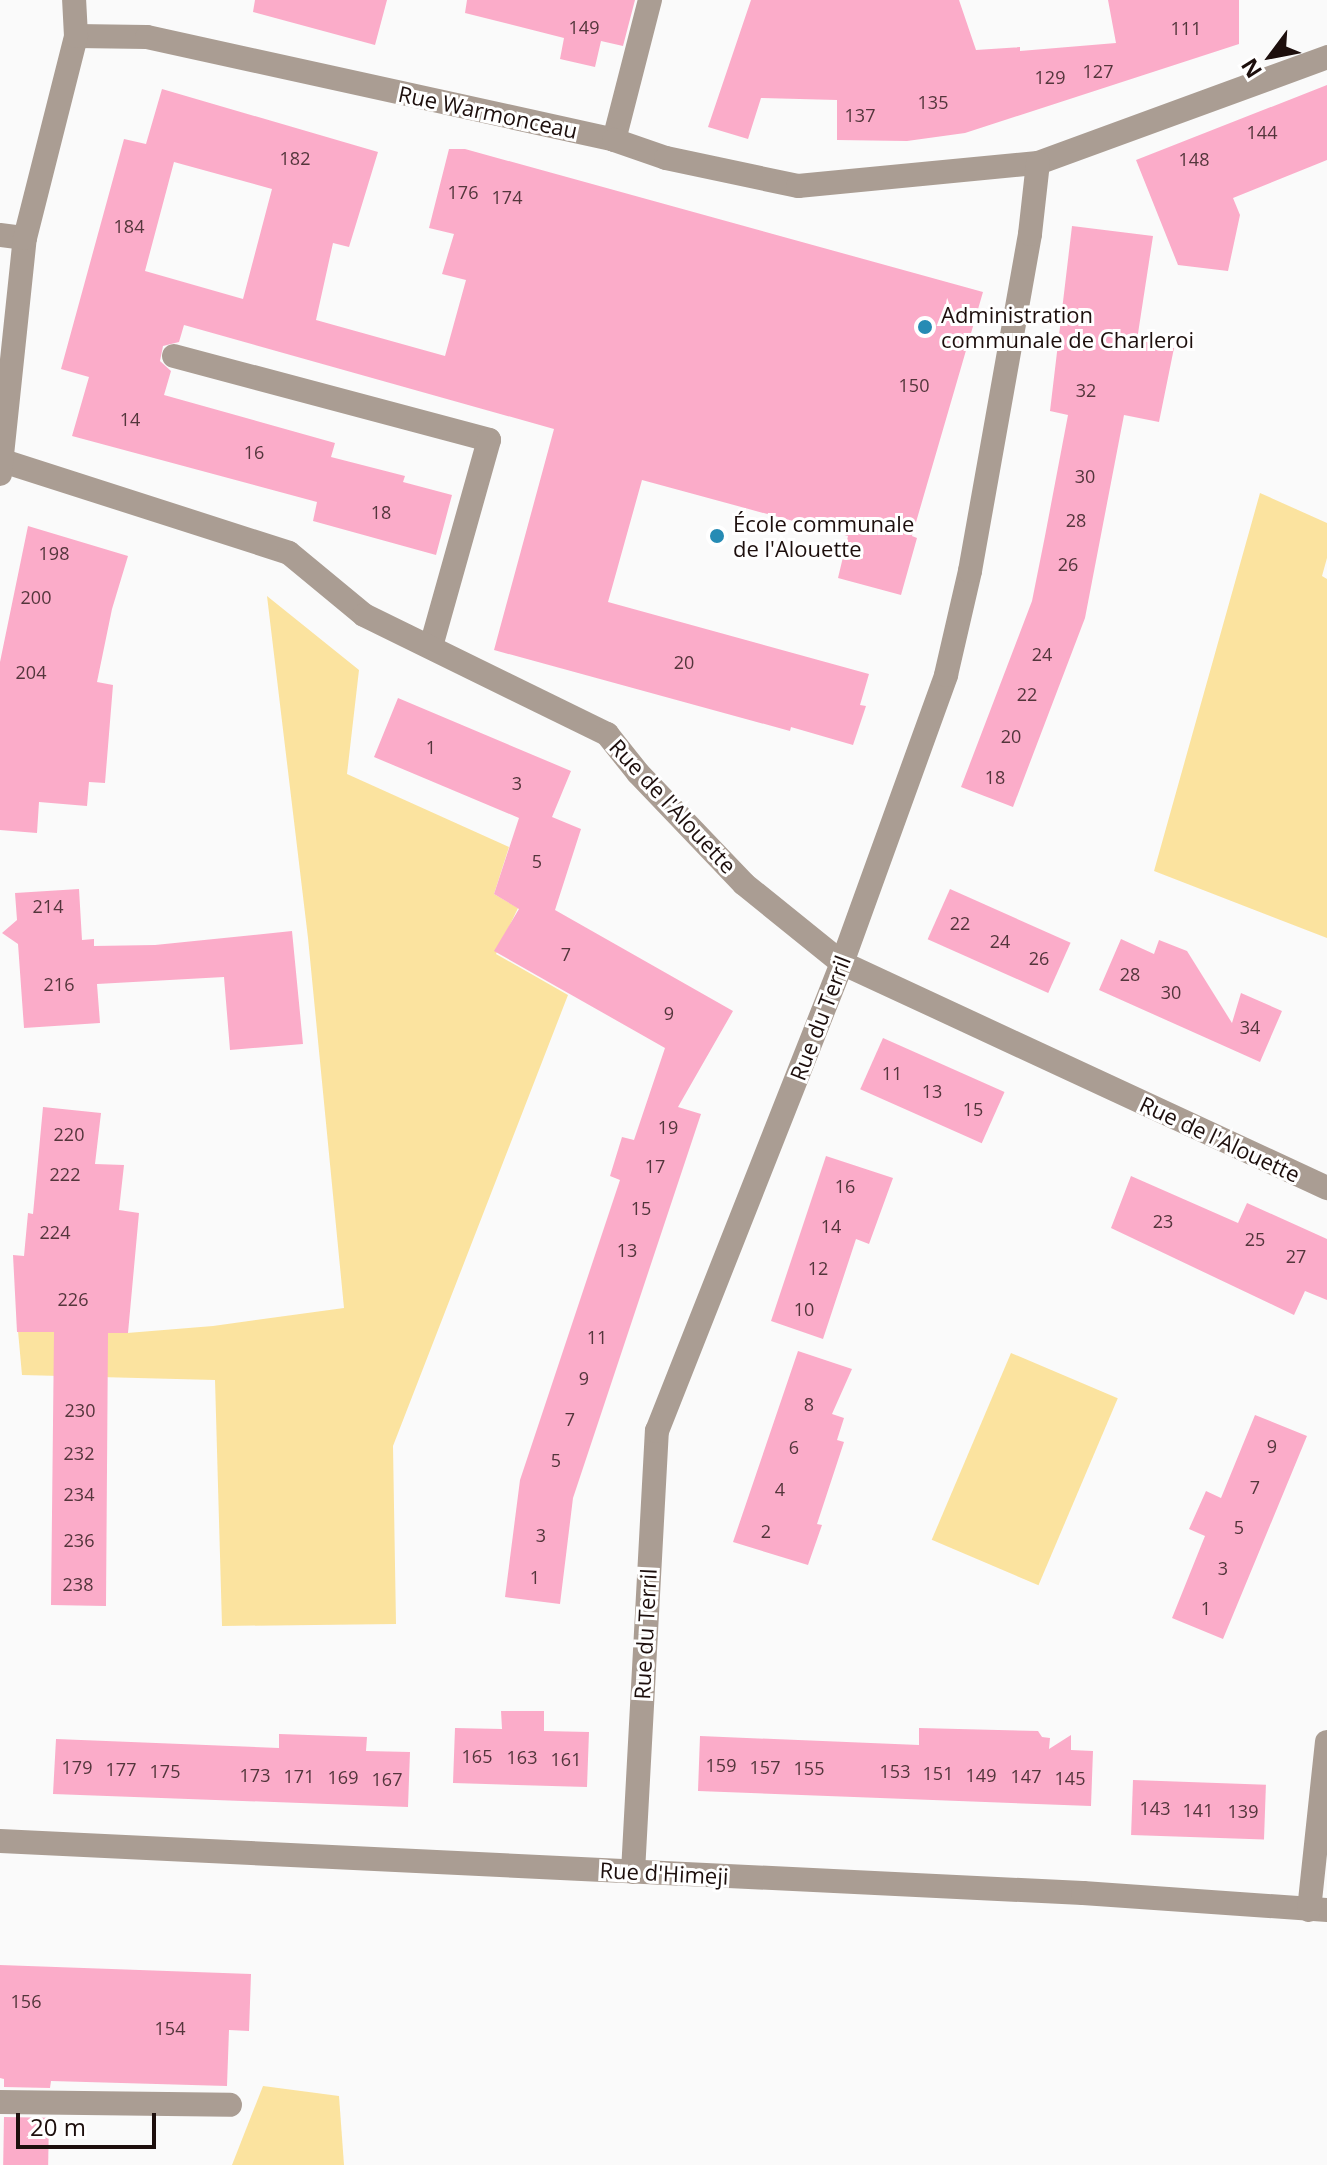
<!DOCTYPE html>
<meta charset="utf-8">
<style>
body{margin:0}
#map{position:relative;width:1327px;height:2165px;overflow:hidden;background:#fafafa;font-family:"Open Sans",sans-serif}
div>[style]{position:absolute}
.green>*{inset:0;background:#fbe39f;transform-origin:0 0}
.building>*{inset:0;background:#fbacc9;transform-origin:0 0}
.lane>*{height:24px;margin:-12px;padding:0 12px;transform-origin:12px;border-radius:12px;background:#aa9d93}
.street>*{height:24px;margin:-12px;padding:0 12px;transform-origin:12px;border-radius:12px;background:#aa9d93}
.dots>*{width:22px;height:22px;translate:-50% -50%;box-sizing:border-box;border:4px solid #fff;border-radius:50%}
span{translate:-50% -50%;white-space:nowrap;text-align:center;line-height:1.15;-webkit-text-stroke:6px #fff;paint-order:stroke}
.number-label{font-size:18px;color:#54363c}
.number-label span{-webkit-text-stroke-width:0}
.street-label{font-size:22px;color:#1d0f0d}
.poi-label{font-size:22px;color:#1d0f0d}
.left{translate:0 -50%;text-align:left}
.north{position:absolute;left:1231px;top:16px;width:80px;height:80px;-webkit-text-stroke:6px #fff;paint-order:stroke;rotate:238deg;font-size:22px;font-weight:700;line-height:32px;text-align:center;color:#1d0f0d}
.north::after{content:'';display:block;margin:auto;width:28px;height:36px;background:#1d0f0d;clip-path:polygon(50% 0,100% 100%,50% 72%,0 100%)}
.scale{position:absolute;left:16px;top:2113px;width:140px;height:36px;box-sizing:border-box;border:4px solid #1d0f0d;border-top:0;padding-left:10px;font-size:24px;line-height:28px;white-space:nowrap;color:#1d0f0d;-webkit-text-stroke:6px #fff;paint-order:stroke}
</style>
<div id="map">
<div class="green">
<i style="clip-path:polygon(1260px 493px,1327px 523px,1327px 558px,1322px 576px,1327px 579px,1327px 938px,1154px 871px)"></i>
<i style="clip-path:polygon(267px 596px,359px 670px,347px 774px,509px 847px,494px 894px,518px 908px,496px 954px,568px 995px,393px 1446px,396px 1624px,222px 1626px,215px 1380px,22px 1375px,18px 1331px,127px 1333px,213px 1326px,344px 1308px,308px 938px)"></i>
<i style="left:1011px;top:1353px;width:116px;height:203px;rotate:23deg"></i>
<i style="clip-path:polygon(263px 2086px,339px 2096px,344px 2165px,232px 2165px)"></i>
</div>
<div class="building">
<i style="clip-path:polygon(255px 0,387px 0,375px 45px,253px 12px)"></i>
<i style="clip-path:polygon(467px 0,635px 0,623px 46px,601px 41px,595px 67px,560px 59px,564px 38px,465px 13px)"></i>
<i style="clip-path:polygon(751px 0,959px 0,976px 50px,1020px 47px,1020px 51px,1116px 43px,1108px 0,1239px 0,1239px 44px,965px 133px,907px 141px,837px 140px,837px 100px,761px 98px,748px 139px,708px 127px)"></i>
<i style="clip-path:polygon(1327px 85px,1327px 160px,1233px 198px,1240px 215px,1228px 271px,1178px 265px,1136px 160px)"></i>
<i style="clip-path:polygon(evenodd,162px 89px,378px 152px,349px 247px,333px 243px,316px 320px,445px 356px,466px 280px,442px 274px,454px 234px,429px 228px,449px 149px,465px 149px,983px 292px,912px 536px,917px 538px,901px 595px,838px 578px,848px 536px,642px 480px,608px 602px,869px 674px,860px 705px,866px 706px,853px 745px,791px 727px,790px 731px,494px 650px,554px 429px,184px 325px,179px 342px,163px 346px,160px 361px,171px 371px,164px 395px,335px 443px,331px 457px,405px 476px,403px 482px,452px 495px,436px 555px,313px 521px,317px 502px,72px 436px,89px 377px,61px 369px,124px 139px,146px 144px,162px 89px,174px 162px,272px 189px,243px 299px,145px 271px,174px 162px)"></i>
<i style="clip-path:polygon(1072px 226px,1153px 236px,1137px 340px,1174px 348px,1159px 422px,1124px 415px,1085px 618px,1013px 807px,961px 787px,1032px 601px,1045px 536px,1068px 415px,1050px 411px)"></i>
<i style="clip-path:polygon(28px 526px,128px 556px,112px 609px,97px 682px,113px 685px,105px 783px,89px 782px,87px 806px,39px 802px,37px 833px,0 830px,0 662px)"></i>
<i style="clip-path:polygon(398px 698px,571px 771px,552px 817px,581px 829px,555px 910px,733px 1011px,678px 1107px,701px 1114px,573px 1498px,560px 1604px,505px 1597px,520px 1480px,620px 1180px,610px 1176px,622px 1137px,634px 1140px,665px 1048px,494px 951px,519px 909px,494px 894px,519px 818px,374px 757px)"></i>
<i style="clip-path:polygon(79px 889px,82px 940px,94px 939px,94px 946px,155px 945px,292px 931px,303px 1044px,230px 1050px,224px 977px,97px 984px,100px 1023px,24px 1028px,18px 944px,2px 933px,17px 920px,15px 893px)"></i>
<i style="left:950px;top:889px;width:132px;height:55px;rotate:24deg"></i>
<i style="clip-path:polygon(1121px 939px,1154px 954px,1159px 940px,1187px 951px,1232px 1023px,1241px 993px,1282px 1011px,1260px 1062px,1099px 990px)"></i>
<i style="left:883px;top:1038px;width:133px;height:56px;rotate:24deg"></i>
<i style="clip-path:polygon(43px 1107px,101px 1113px,95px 1164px,124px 1165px,119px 1210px,139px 1213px,128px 1333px,108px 1333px,106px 1606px,51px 1605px,54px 1332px,17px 1332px,13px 1255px,24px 1256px,28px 1213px,33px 1214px)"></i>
<i style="clip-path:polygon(826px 1156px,893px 1178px,869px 1244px,856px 1239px,823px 1339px,771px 1321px)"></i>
<i style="clip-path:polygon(1131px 1176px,1238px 1223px,1247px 1203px,1327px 1239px,1327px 1300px,1305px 1291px,1294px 1315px,1111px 1228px)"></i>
<i style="clip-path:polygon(798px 1351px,852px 1369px,832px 1414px,844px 1418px,837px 1440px,844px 1442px,817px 1524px,822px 1525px,808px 1565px,733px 1542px)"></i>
<i style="clip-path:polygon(1255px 1415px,1307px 1436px,1223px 1639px,1172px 1618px,1205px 1536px,1189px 1529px,1206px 1491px,1221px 1498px)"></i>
<i style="clip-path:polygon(501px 1711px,544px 1711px,544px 1731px,589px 1732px,587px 1787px,453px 1783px,455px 1728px,502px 1729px)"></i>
<i style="clip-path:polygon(919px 1728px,1038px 1731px,1042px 1737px,1050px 1738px,1049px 1749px,1071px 1735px,1071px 1750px,1093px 1751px,1091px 1806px,698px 1791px,700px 1736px,919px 1745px)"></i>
<i style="clip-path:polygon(279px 1734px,367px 1737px,366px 1751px,410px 1752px,408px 1807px,53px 1794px,56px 1739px,279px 1748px)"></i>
<i style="left:1133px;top:1780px;width:133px;height:55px;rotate:2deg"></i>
<i style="clip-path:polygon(0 1965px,251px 1974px,249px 2031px,229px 2030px,227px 2086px,51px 2081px,50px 2088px,4px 2087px,4px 2079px,0 2078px)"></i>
<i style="left:4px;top:2117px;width:45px;height:48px;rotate:1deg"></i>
</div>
<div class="lane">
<i style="left:614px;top:140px;width:145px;rotate:-75.6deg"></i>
<i style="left:174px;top:356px;width:326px;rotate:14.9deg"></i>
<i style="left:489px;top:440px;width:215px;rotate:105.7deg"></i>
<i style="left:0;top:2102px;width:230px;rotate:0.7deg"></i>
</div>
<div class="street">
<i style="left:76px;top:36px;width:71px;rotate:0.8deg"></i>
<i style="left:147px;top:37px;width:478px;rotate:12.4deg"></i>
<i style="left:614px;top:140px;width:55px;rotate:19.1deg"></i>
<i style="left:666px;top:158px;width:135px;rotate:12deg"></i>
<i style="left:798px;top:186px;width:241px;rotate:-5.5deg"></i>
<i style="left:1038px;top:163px;width:308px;rotate:-20.1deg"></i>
<i style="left:0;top:235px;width:25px;rotate:7deg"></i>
<i style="left:3px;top:461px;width:300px;rotate:17.8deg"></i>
<i style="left:289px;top:553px;width:97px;rotate:39.6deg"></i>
<i style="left:364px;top:615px;width:271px;rotate:26.1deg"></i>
<i style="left:607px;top:734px;width:50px;rotate:51.5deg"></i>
<i style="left:638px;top:773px;width:153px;rotate:46.3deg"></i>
<i style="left:744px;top:884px;width:126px;rotate:38.9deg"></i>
<i style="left:842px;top:963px;width:535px;rotate:24.89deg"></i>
<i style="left:0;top:474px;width:237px;rotate:-84deg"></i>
<i style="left:25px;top:238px;width:208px;rotate:-75.8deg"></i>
<i style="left:76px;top:36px;width:36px;rotate:-93deg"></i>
<i style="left:0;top:1841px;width:1084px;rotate:2.75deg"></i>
<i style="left:1083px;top:1893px;width:245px;rotate:4deg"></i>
<i style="left:633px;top:1872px;width:442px;rotate:-86.9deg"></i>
<i style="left:657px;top:1431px;width:503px;rotate:-68.43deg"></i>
<i style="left:842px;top:963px;width:306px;rotate:-70.1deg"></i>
<i style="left:946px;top:675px;width:107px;rotate:-77deg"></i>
<i style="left:970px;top:571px;width:342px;rotate:-79.9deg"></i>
<i style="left:1030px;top:234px;width:71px;rotate:-83.6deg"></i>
<i style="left:1309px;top:1910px;width:169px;rotate:-83.9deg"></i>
</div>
<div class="dots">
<i style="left:925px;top:327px;background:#268bb4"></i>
<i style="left:717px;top:536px;background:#268bb4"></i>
</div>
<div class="number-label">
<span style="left:584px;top:27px">149</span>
<span style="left:1186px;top:28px">111</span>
<span style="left:1098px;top:71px">127</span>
<span style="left:1050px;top:77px">129</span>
<span style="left:933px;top:102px">135</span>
<span style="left:860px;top:115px">137</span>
<span style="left:1262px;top:132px">144</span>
<span style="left:295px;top:158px">182</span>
<span style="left:1194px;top:159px">148</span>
<span style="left:463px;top:192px">176</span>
<span style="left:507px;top:197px">174</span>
<span style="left:129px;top:226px">184</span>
<span style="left:914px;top:385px">150</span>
<span style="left:1086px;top:390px">32</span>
<span style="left:130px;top:419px">14</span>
<span style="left:254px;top:452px">16</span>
<span style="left:1085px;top:476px">30</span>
<span style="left:381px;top:512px">18</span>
<span style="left:1076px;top:520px">28</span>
<span style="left:54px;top:553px">198</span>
<span style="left:1068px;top:564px">26</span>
<span style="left:36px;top:597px">200</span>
<span style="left:1042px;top:654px">24</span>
<span style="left:684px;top:662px">20</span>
<span style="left:31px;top:672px">204</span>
<span style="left:1027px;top:694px">22</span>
<span style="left:1011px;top:736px">20</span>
<span style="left:431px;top:747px">1</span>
<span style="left:995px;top:777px">18</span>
<span style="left:517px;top:783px">3</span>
<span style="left:537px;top:861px">5</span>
<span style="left:48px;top:906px">214</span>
<span style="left:960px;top:923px">22</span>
<span style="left:1000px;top:941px">24</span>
<span style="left:566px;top:954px">7</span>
<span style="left:1039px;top:958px">26</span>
<span style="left:1130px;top:974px">28</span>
<span style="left:59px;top:984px">216</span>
<span style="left:1171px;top:992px">30</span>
<span style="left:669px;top:1013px">9</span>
<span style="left:1250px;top:1027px">34</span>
<span style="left:892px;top:1073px">11</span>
<span style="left:932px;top:1091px">13</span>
<span style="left:973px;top:1109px">15</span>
<span style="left:668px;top:1127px">19</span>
<span style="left:69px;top:1134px">220</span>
<span style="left:655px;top:1166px">17</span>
<span style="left:65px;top:1174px">222</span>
<span style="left:845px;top:1186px">16</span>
<span style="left:641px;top:1208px">15</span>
<span style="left:1163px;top:1221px">23</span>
<span style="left:831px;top:1226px">14</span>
<span style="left:55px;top:1232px">224</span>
<span style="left:1255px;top:1239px">25</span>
<span style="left:627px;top:1250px">13</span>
<span style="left:1296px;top:1256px">27</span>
<span style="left:818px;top:1268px">12</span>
<span style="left:73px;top:1299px">226</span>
<span style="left:804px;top:1309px">10</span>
<span style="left:597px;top:1337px">11</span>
<span style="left:584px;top:1378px">9</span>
<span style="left:809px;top:1404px">8</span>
<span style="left:80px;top:1410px">230</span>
<span style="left:570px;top:1419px">7</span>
<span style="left:1272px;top:1446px">9</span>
<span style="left:794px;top:1447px">6</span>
<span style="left:79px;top:1453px">232</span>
<span style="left:556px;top:1460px">5</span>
<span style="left:1255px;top:1487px">7</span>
<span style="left:780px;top:1489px">4</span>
<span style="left:79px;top:1494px">234</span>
<span style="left:1239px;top:1527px">5</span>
<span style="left:766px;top:1531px">2</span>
<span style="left:541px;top:1535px">3</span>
<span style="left:79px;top:1540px">236</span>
<span style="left:1223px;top:1568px">3</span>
<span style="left:535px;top:1577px">1</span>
<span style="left:78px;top:1584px">238</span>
<span style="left:1206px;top:1608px">1</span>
<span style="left:477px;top:1756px">165</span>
<span style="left:522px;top:1757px">163</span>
<span style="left:566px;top:1759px">161</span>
<span style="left:721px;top:1765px">159</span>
<span style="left:77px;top:1767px">179</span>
<span style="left:765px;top:1767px">157</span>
<span style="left:809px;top:1768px">155</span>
<span style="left:121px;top:1769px">177</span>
<span style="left:165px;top:1771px">175</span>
<span style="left:895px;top:1771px">153</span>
<span style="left:938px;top:1773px">151</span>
<span style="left:255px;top:1775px">173</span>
<span style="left:981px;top:1775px">149</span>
<span style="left:299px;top:1776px">171</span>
<span style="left:1026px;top:1776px">147</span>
<span style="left:343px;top:1777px">169</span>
<span style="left:1070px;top:1778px">145</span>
<span style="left:387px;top:1779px">167</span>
<span style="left:1155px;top:1808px">143</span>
<span style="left:1198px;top:1810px">141</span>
<span style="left:1243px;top:1811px">139</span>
<span style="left:26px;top:2001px">156</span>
<span style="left:170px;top:2028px">154</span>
</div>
<div class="street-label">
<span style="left:488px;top:112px;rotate:12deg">Rue Warmonceau</span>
<span style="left:673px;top:806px;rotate:47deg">Rue de l'Alouette</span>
<span style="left:820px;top:1018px;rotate:-69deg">Rue du Terril</span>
<span style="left:1220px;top:1139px;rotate:25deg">Rue de l'Alouette</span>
<span style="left:645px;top:1634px;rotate:-87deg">Rue du Terril</span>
<span style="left:664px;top:1873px;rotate:3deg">Rue d'Himeji</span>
</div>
<div class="poi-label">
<span class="left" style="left:941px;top:327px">Administration<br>communale de Charleroi</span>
<span class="left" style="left:733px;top:536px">École communale<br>de l'Alouette</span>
</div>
<div class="north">N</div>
<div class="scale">20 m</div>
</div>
